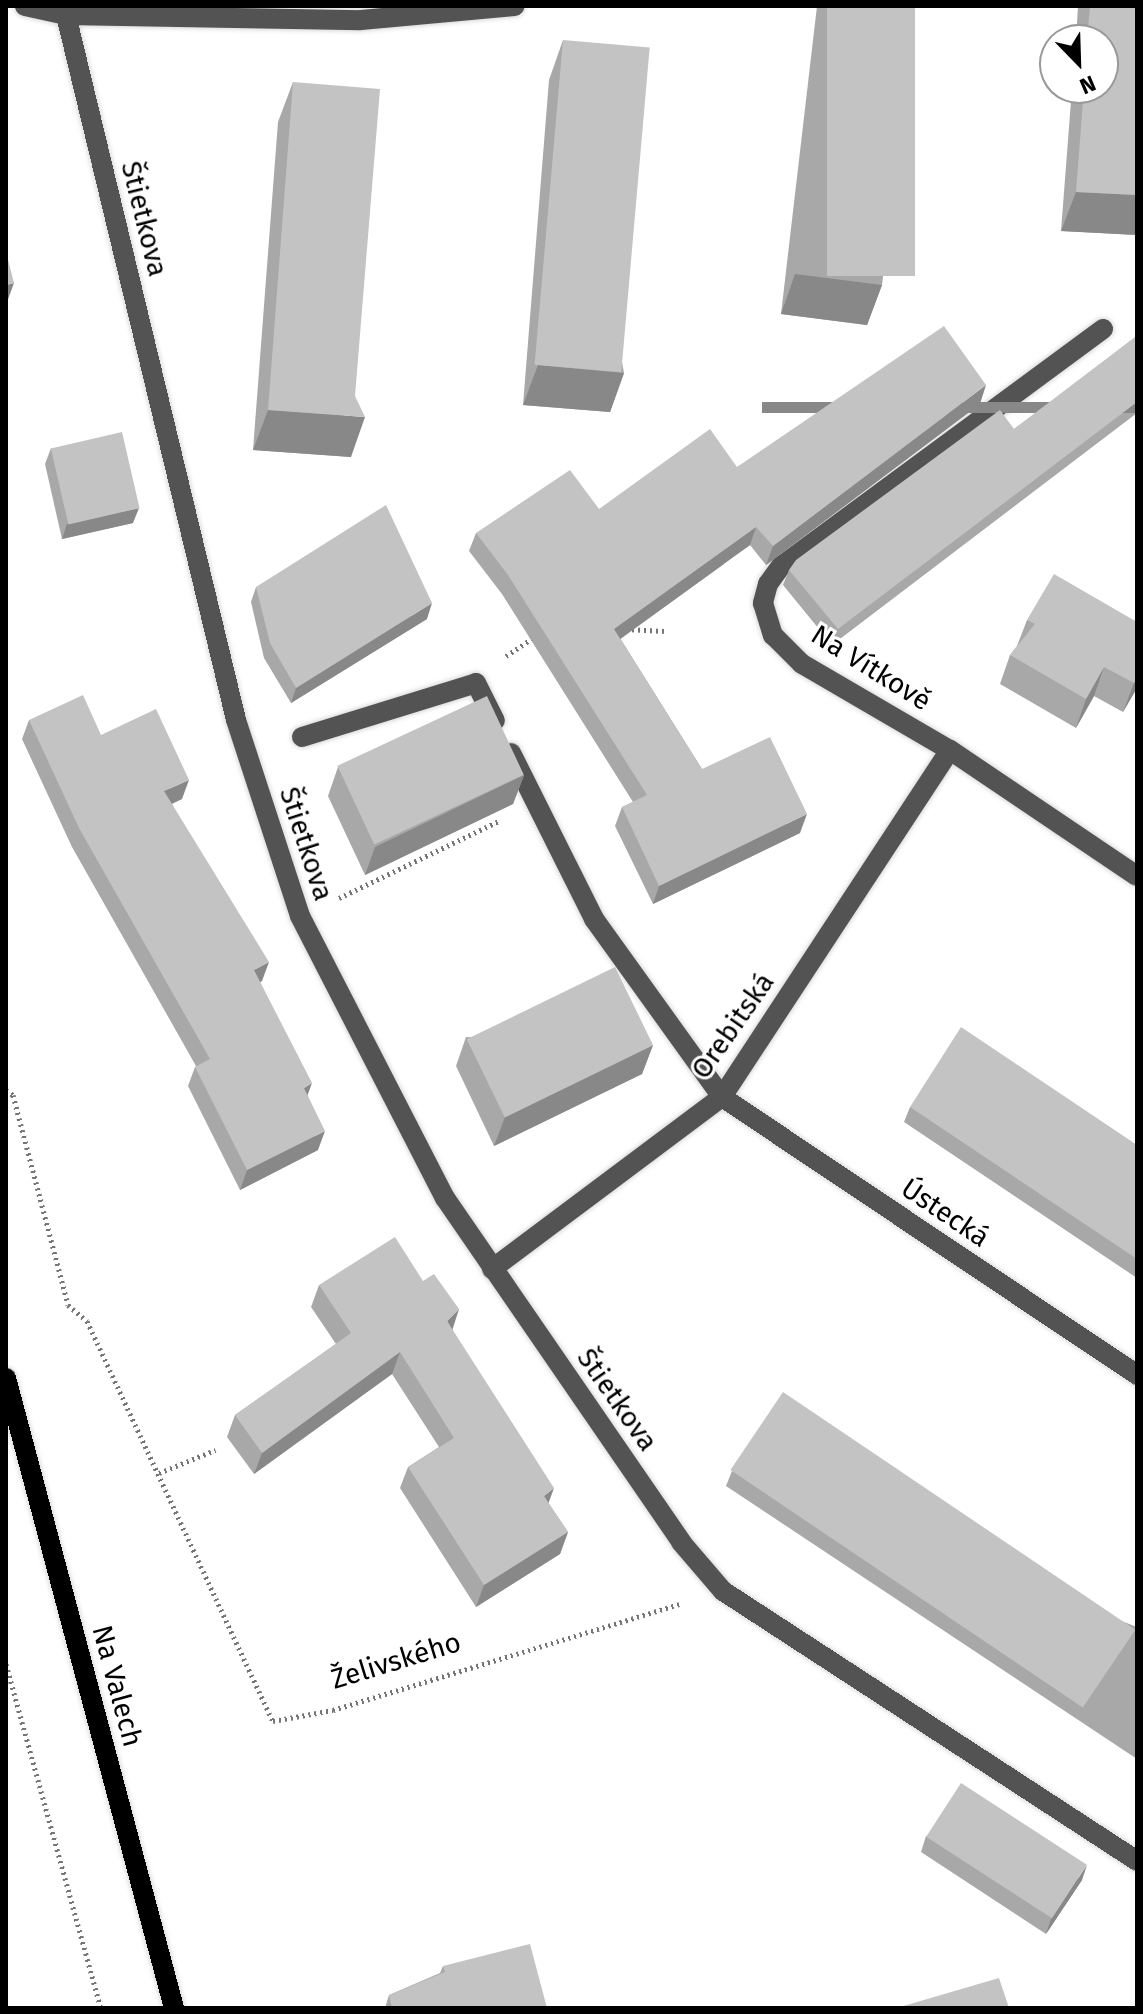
<!DOCTYPE html>
<meta charset="utf-8">
<style>
body{margin:0}
#map{position:relative;width:1143px;height:2014px;overflow:hidden;background:#fff;font-family:"Fira Sans",sans-serif}
div>[style]{position:absolute}
.path>*{height:5px;margin-top:-2.5px;transform-origin:0;background:repeating-linear-gradient(90deg,#757575 0 2px,transparent 0 6px)}
.roads{filter:drop-shadow(0 0 2px #dbdbdb) drop-shadow(0 0 2px #dbdbdb)}
.minor>*{height:20px;margin:-10px;padding:0 10px;transform-origin:10px;border-radius:10px;background:#535353}
.major>*{height:20px;margin:-10px;padding:0 10px;transform-origin:10px;border-radius:10px;background:#000}
.wall>*{inset:0;background:#a8a8a8}
.shaded-wall>*{inset:0;background:#888;transform-origin:0 0}
.building>*{inset:0;background:#c3c3c3;transform-origin:0 0}
span{translate:-50% -50%;white-space:nowrap;text-align:center;line-height:1.15;-webkit-text-stroke:6px #fff;paint-order:stroke}
.street-label{font-size:28px;color:#000}
.frame{position:absolute;inset:0;border:8px solid #000;pointer-events:none}
.north{position:absolute;left:1039px;top:24px;width:80px;height:80px;box-sizing:border-box;background:#fff;border:2px solid #999;border-radius:50%;rotate:157deg;font-size:22px;font-weight:700;line-height:32px;text-align:center;color:#000}
.north::after{content:'';display:block;margin:auto;width:28px;height:36px;background:#000;clip-path:polygon(50% 0,100% 100%,50% 72%,0 100%)}
</style>
<div id="map">
<div class="path">
<i style="left:626px;top:629px;width:38px;rotate:3deg"></i>
<i style="left:506px;top:656px;width:34px;rotate:-34deg"></i>
<i style="left:339px;top:898px;width:178px;rotate:-25.7deg"></i>
<i style="left:6px;top:1090px;width:9px;rotate:36deg"></i>
<i style="left:13px;top:1095px;width:217px;rotate:75.3deg"></i>
<i style="left:68px;top:1305px;width:25px;rotate:40deg"></i>
<i style="left:87px;top:1321px;width:441px;rotate:65.1deg"></i>
<i style="left:273px;top:1721px;width:61px;rotate:-10.4deg"></i>
<i style="left:333px;top:1710px;width:362px;rotate:-17deg"></i>
<i style="left:159px;top:1473px;width:61px;rotate:-22.3deg"></i>
<i style="left:6px;top:1664px;width:357px;rotate:74.6deg"></i>
</div>
<div class="roads">
<div class="minor">
<i style="left:25px;top:6px;width:42px;rotate:12.4deg"></i>
<i style="left:66px;top:15px;width:295px;rotate:1deg"></i>
<i style="left:361px;top:20px;width:154px;rotate:-5.2deg"></i>
<i style="left:66px;top:15px;width:725px;rotate:76.44deg"></i>
<i style="left:236px;top:720px;width:206px;rotate:71.9deg"></i>
<i style="left:300px;top:916px;width:317px;rotate:62.8deg"></i>
<i style="left:445px;top:1198px;width:417px;rotate:55.5deg"></i>
<i style="left:681px;top:1542px;width:65px;rotate:49.4deg"></i>
<i style="left:723px;top:1591px;width:494px;rotate:33.1deg"></i>
<i style="left:1103px;top:329px;width:400px;rotate:143.6deg"></i>
<i style="left:781px;top:566px;width:22px;rotate:126deg"></i>
<i style="left:768px;top:584px;width:20px;rotate:105deg"></i>
<i style="left:763px;top:603px;width:34px;rotate:73deg"></i>
<i style="left:773px;top:635px;width:41px;rotate:45deg"></i>
<i style="left:802px;top:664px;width:171px;rotate:30.2deg"></i>
<i style="left:950px;top:750px;width:225px;rotate:34deg"></i>
<i style="left:302px;top:737px;width:182px;rotate:-17.2deg"></i>
<i style="left:476px;top:683px;width:42px;rotate:63.4deg"></i>
<i style="left:511px;top:753px;width:186px;rotate:63.4deg"></i>
<i style="left:594px;top:919px;width:219px;rotate:54.3deg"></i>
<i style="left:722px;top:1097px;width:500px;rotate:33.8deg"></i>
<i style="left:492px;top:1269px;width:287px;rotate:-36.8deg"></i>
<i style="left:722px;top:1097px;width:415px;rotate:-56.7deg"></i>
</div>
<div class="major">
<i style="left:6px;top:1378px;width:652px;rotate:75.07deg"></i>
</div>
</div>
<div class="wall">
<i style="clip-path:polygon(817px 6px,915px 6px,882px 285px,867px 325px,781px 314px)"></i>
<i style="clip-path:polygon(1078px 6px,1137px 6px,1137px 235px,1061px 231px,1072px 88px,1103px 88px,1103px 40px,1076px 40px)"></i>
<i style="clip-path:polygon(563px 40px,624px 373px,610px 412px,523px 405px,549px 80px)"></i>
<i style="clip-path:polygon(293px 82px,351px 457px,253px 450px,278px 122px)"></i>
<i style="clip-path:polygon(1137px 339px,1137px 413px,832px 645px,783px 585px,789px 570px,1014px 429px)"></i>
<i style="clip-path:polygon(980px 404px,766px 565px,750px 545px,620px 638px,702px 769px,800px 833px,653px 904px,615px 826px,622px 807px,633px 802px,502px 594px,469px 551px,476px 533px,599px 509px,737px 467px)"></i>
<i style="clip-path:polygon(51px 448px,133px 523px,62px 539px,45px 464px)"></i>
<i style="clip-path:polygon(256px 587px,427px 619px,291px 703px,264px 658px,251px 602px)"></i>
<i style="clip-path:polygon(1027px 620px,1137px 622px,1137px 688px,1123px 712px,1094px 696px,1076px 728px,1000px 684px,1010px 655px,1017px 646px)"></i>
<i style="clip-path:polygon(29px 720px,101px 735px,182px 799px,172px 804px,262px 981px,260px 982px,308px 1096px,318px 1150px,240px 1190px,188px 1086px,195px 1067px,196px 1066px,72px 847px,22px 739px)"></i>
<i style="clip-path:polygon(338px 767px,524px 775px,513px 804px,365px 875px,328px 796px)"></i>
<i style="clip-path:polygon(466px 1037px,653px 1045px,642px 1074px,494px 1146px,456px 1066px)"></i>
<i style="clip-path:polygon(910px 1107px,1137px 1145px,1137px 1278px,904px 1122px)"></i>
<i style="clip-path:polygon(319px 1285px,452px 1329px,549px 1504px,568px 1532px,560px 1554px,476px 1607px,400px 1488px,408px 1467px,439px 1447px,392px 1374px,254px 1474px,227px 1437px,235px 1415px,336px 1344px,311px 1307px)"></i>
<i style="clip-path:polygon(732px 1471px,1137px 1627px,1137px 1759px,726px 1486px)"></i>
<i style="clip-path:polygon(926px 1836px,1082px 1880px,1046px 1934px,921px 1852px)"></i>
<i style="clip-path:polygon(443px 1966px,547px 2008px,385px 2008px,389px 1995px,440px 1973px)"></i>
</div>
<div class="shaded-wall">
<i style="clip-path:polygon(1076px 192px,1137px 195px,1137px 235px,1061px 231px)"></i>
<i style="clip-path:polygon(795px 274px,882px 285px,867px 325px,781px 314px)"></i>
<i style="clip-path:polygon(14px 283px,6px 305px,6px 285px)"></i>
<i style="clip-path:polygon(538px 365px,624px 373px,610px 412px,523px 405px)"></i>
<i style="clip-path:polygon(986px 385px,980px 404px,766px 565px,773px 546px)"></i>
<i style="left:1137px;top:402px;width:11px;height:375px;rotate:90deg"></i>
<i style="clip-path:polygon(268px 410px,365px 417px,351px 457px,253px 450px)"></i>
<i style="clip-path:polygon(139px 508px,133px 523px,62px 539px,67px 524px)"></i>
<i style="clip-path:polygon(756px 527px,750px 545px,608px 648px,614px 629px)"></i>
<i style="clip-path:polygon(432px 603px,427px 619px,291px 703px,296px 688px)"></i>
<i style="clip-path:polygon(1104px 667px,1094px 696px,1076px 728px,1086px 699px)"></i>
<i style="clip-path:polygon(1137px 677px,1137px 688px,1123px 712px,1134px 683px)"></i>
<i style="clip-path:polygon(524px 775px,513px 804px,365px 875px,375px 847px)"></i>
<i style="clip-path:polygon(189px 780px,182px 799px,157px 810px,164px 791px)"></i>
<i style="clip-path:polygon(807px 814px,800px 833px,653px 904px,659px 886px)"></i>
<i style="clip-path:polygon(269px 962px,262px 981px,247px 989px,254px 970px)"></i>
<i style="clip-path:polygon(653px 1045px,642px 1074px,494px 1146px,505px 1117px)"></i>
<i style="clip-path:polygon(312px 1083px,305px 1102px,304px 1088px)"></i>
<i style="clip-path:polygon(325px 1131px,318px 1150px,240px 1190px,247px 1170px)"></i>
<i style="clip-path:polygon(459px 1309px,452px 1331px,447px 1321px)"></i>
<i style="clip-path:polygon(400px 1352px,392px 1374px,254px 1474px,262px 1453px)"></i>
<i style="clip-path:polygon(554px 1488px,546px 1510px,544px 1496px)"></i>
<i style="clip-path:polygon(568px 1532px,560px 1554px,476px 1607px,484px 1585px)"></i>
<i style="clip-path:polygon(1087px 1865px,1082px 1880px,1046px 1934px,1051px 1919px)"></i>
</div>
<div class="building">
<i style="left:827px;top:6px;width:88px;height:270px"></i>
<i style="clip-path:polygon(1090px 6px,1137px 6px,1137px 195px,1076px 192px,1084px 88px,1103px 88px,1103px 40px,1087px 40px)"></i>
<i style="left:563px;top:40px;width:87px;height:326px;rotate:5deg"></i>
<i style="clip-path:polygon(293px 82px,380px 89px,355px 396px,365px 417px,268px 410px)"></i>
<i style="clip-path:polygon(6px 252px,14px 283px,6px 285px)"></i>
<i style="clip-path:polygon(944px 326px,986px 385px,773px 546px,756px 527px,614px 629px,702px 769px,770px 737px,807px 814px,659px 886px,622px 807px,647px 795px,508px 575px,476px 533px,570px 470px,599px 509px,710px 429px,737px 467px)"></i>
<i style="clip-path:polygon(1135px 337px,1137px 339px,1137px 402px,838px 629px,789px 570px,796px 560px,1000px 410px,1014px 429px)"></i>
<i style="left:122px;top:432px;width:78px;height:73px;rotate:77deg"></i>
<i style="clip-path:polygon(386px 505px,432px 603px,296px 688px,270px 643px,256px 587px)"></i>
<i style="clip-path:polygon(1054px 574px,1137px 622px,1137px 677px,1134px 683px,1104px 667px,1086px 699px,1010px 655px,1035px 624px,1027px 620px)"></i>
<i style="clip-path:polygon(83px 695px,101px 735px,156px 709px,189px 780px,164px 791px,269px 962px,254px 970px,312px 1083px,304px 1088px,325px 1131px,247px 1170px,195px 1067px,210px 1059px,79px 828px,29px 720px)"></i>
<i style="left:487px;top:696px;width:87px;height:165px;rotate:65deg"></i>
<i style="left:615px;top:967px;width:87px;height:165px;rotate:64deg"></i>
<i style="clip-path:polygon(961px 1027px,1137px 1145px,1137px 1259px,910px 1107px)"></i>
<i style="clip-path:polygon(395px 1237px,423px 1281px,434px 1274px,459px 1309px,447px 1321px,554px 1488px,544px 1496px,568px 1532px,484px 1585px,408px 1467px,454px 1438px,400px 1352px,262px 1453px,235px 1415px,351px 1333px,319px 1285px)"></i>
<i style="left:783px;top:1392px;width:425px;height:94px;rotate:34deg"></i>
<i style="left:961px;top:1783px;width:150px;height:64px;rotate:33deg"></i>
<i style="clip-path:polygon(530px 1944px,547px 2008px,392px 2008px,389px 1995px,445px 1972px,443px 1966px)"></i>
<i style="clip-path:polygon(999px 1978px,1009px 2008px,900px 2007px)"></i>
</div>
<div class="street-label">
<span style="left:144px;top:219px;rotate:76deg">Štietkova</span>
<span style="left:871px;top:668px;rotate:32deg">Na Vítkově</span>
<span style="left:306px;top:844px;rotate:72deg">Štietkova</span>
<span style="left:733px;top:1026px;rotate:-55deg">Orebitská</span>
<span style="left:945px;top:1213px;rotate:34deg">Ústecká</span>
<span style="left:617px;top:1400px;rotate:55deg">Štietkova</span>
<span style="left:396px;top:1661px;rotate:-17deg">Želivského</span>
<span style="left:117px;top:1686px;rotate:75deg">Na Valech</span>
</div>
<div class="frame"></div>
<div class="north">N</div>
</div>
